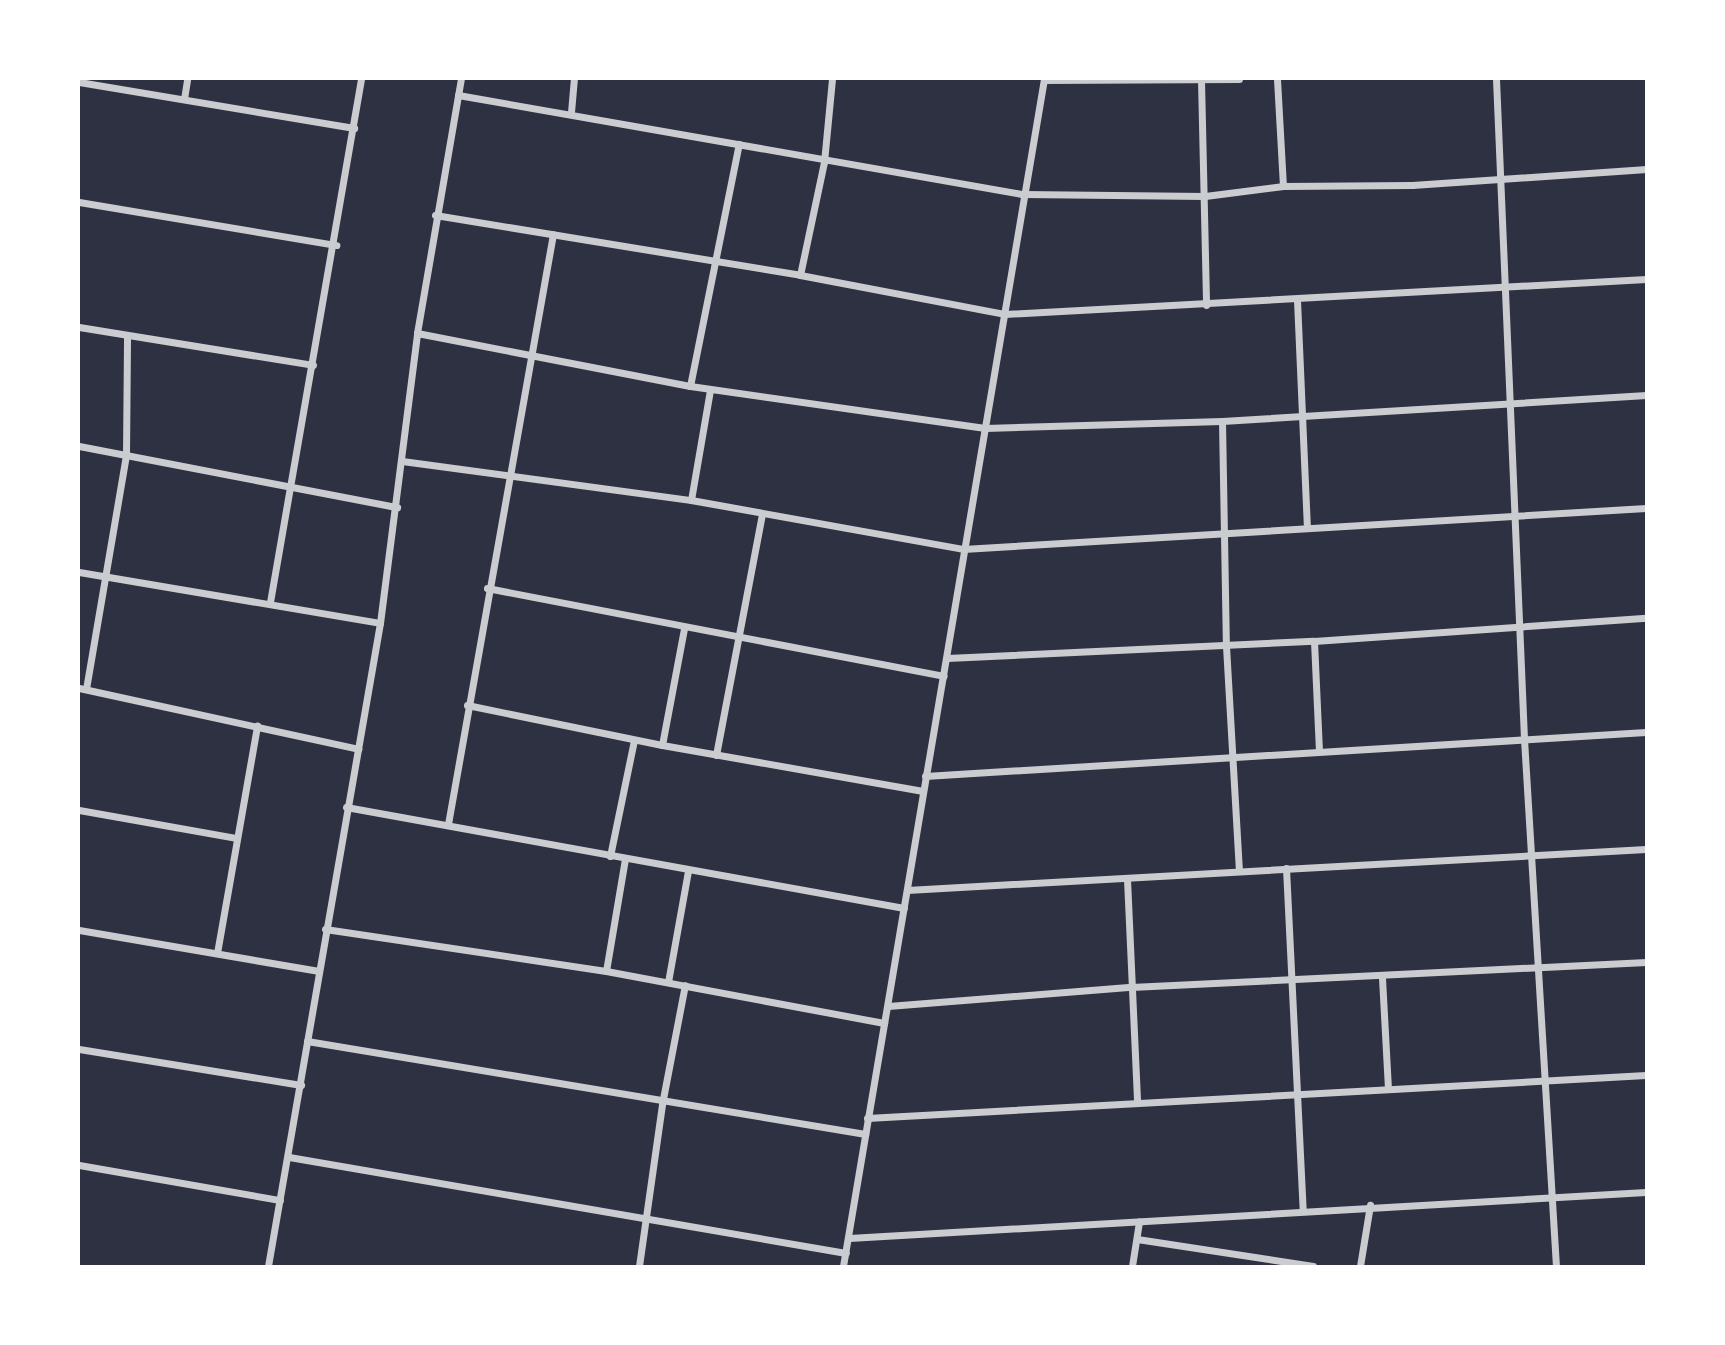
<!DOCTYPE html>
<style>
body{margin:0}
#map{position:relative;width:1725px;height:1345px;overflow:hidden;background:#2d3142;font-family:"Fira Sans Condensed",sans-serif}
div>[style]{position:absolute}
.minor>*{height:7px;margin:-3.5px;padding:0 3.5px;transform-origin:3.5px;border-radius:3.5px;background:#caccd0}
span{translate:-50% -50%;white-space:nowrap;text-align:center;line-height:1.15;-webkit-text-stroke:5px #fff;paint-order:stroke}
.frame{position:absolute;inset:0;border:80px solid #fff;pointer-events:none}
</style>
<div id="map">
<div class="minor">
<i style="left:1277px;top:79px;width:107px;rotate:86.8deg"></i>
<i style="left:1496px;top:79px;width:661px;rotate:87.57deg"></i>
<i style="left:1524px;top:739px;width:528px;rotate:86.53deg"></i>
<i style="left:1044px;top:80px;width:195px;rotate:-0.3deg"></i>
<i style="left:1201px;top:80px;width:225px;rotate:88.7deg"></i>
<i style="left:79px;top:82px;width:279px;rotate:9.5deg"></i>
<i style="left:458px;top:95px;width:573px;rotate:9.96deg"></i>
<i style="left:1022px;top:194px;width:183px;rotate:0.6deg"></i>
<i style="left:1205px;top:196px;width:79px;rotate:-7.3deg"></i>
<i style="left:1283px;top:186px;width:129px;rotate:-0.4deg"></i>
<i style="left:1412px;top:185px;width:235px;rotate:-3.9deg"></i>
<i style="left:184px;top:99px;width:20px;rotate:-81deg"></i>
<i style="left:571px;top:112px;width:33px;rotate:-85deg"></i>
<i style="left:79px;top:202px;width:261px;rotate:9.5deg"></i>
<i style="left:435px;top:215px;width:370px;rotate:9.3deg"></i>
<i style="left:800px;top:275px;width:209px;rotate:10.8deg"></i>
<i style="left:1005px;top:314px;width:642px;rotate:-3.13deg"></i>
<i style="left:800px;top:275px;width:116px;rotate:-78deg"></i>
<i style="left:824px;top:162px;width:83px;rotate:-84.5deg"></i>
<i style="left:1297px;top:300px;width:228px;rotate:87.5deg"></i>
<i style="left:79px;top:327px;width:237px;rotate:9.2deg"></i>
<i style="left:417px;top:333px;width:278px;rotate:11deg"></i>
<i style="left:690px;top:386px;width:298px;rotate:8.1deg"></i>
<i style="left:985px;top:428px;width:237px;rotate:-1.7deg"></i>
<i style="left:1222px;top:421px;width:425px;rotate:-3.5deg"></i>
<i style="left:690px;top:386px;width:247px;rotate:-78.6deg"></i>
<i style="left:1222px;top:421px;width:225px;rotate:89deg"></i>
<i style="left:1226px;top:646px;width:225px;rotate:86.7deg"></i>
<i style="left:79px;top:446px;width:324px;rotate:10.9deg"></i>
<i style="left:402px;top:461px;width:292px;rotate:7.7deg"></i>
<i style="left:691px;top:500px;width:276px;rotate:10.2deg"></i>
<i style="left:963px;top:549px;width:684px;rotate:-3.44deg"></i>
<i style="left:691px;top:500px;width:112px;rotate:-80.2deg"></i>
<i style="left:79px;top:572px;width:305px;rotate:9.6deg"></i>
<i style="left:487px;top:588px;width:465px;rotate:10.9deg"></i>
<i style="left:270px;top:602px;width:531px;rotate:-80.13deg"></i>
<i style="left:1314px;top:641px;width:110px;rotate:87.4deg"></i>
<i style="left:947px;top:658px;width:367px;rotate:-2.7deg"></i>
<i style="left:1314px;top:641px;width:333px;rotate:-4deg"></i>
<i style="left:79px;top:688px;width:286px;rotate:12.3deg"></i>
<i style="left:86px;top:689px;width:236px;rotate:-80.3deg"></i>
<i style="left:126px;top:456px;width:119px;rotate:-89.5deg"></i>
<i style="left:467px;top:705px;width:199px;rotate:11.6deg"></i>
<i style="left:662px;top:745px;width:265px;rotate:10deg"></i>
<i style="left:662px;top:745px;width:118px;rotate:-79.3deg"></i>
<i style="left:716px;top:755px;width:245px;rotate:-79.2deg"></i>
<i style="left:925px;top:776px;width:722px;rotate:-3.49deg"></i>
<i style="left:346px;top:807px;width:567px;rotate:10.26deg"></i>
<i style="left:79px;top:810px;width:159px;rotate:10.1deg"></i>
<i style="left:448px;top:824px;width:599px;rotate:-79.91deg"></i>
<i style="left:610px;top:856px;width:118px;rotate:-78.3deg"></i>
<i style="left:1286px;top:868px;width:343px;rotate:87.2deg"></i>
<i style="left:1127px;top:879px;width:222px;rotate:87.4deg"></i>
<i style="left:907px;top:890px;width:740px;rotate:-3.18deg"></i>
<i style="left:325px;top:929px;width:284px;rotate:8.5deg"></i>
<i style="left:606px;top:971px;width:283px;rotate:10.6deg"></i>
<i style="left:79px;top:930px;width:242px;rotate:9.7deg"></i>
<i style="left:217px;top:953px;width:231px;rotate:-80deg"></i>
<i style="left:606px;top:971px;width:114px;rotate:-80.4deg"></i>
<i style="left:1382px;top:978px;width:111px;rotate:86.9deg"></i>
<i style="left:668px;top:982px;width:113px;rotate:-79.8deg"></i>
<i style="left:888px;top:1006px;width:244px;rotate:-4.5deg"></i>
<i style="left:1131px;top:987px;width:516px;rotate:-2.78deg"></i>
<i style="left:307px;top:1041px;width:566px;rotate:9.46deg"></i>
<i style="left:79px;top:1049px;width:225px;rotate:9.2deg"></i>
<i style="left:867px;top:1118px;width:780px;rotate:-3.16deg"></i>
<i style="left:289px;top:1157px;width:565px;rotate:9.78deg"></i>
<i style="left:79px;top:1165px;width:204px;rotate:9.9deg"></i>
<i style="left:849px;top:1238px;width:798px;rotate:-3.3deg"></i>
<i style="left:1137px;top:1239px;width:178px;rotate:8.7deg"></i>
<i style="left:268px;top:1266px;width:653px;rotate:-80.12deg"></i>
<i style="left:380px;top:623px;width:292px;rotate:-82.7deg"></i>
<i style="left:417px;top:333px;width:258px;rotate:-80.2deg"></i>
<i style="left:639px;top:1266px;width:164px;rotate:-81.9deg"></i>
<i style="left:662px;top:1104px;width:121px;rotate:-79.1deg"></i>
<i style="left:843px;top:1266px;width:1204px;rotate:-80.39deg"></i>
<i style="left:1132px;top:1266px;width:45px;rotate:-81deg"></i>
<i style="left:1360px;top:1266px;width:62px;rotate:-80.7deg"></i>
</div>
<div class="frame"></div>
</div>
